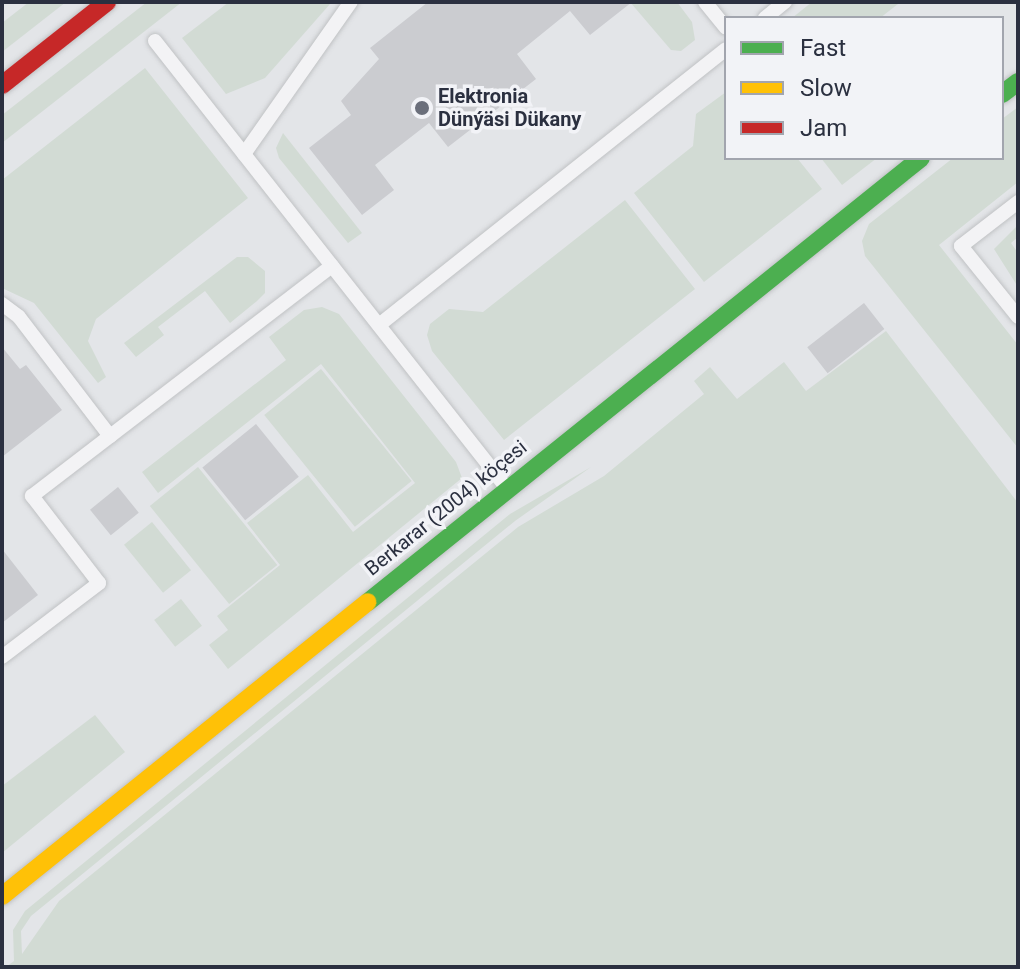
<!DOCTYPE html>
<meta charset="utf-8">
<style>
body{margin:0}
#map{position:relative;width:1020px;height:969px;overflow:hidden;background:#e3e5e8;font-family:Roboto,sans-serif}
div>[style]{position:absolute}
.green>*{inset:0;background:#d2dbd4;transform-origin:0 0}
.building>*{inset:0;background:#cbccd0;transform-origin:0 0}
.roads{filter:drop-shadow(0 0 2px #c0c2c4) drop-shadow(0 0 2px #c0c2c4)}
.lane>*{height:14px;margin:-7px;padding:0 7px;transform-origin:7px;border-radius:7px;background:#f3f3f5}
.fast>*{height:18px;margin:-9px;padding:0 9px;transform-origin:9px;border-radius:9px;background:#4caf50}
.slow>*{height:18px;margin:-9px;padding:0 9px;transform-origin:9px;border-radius:9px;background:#ffc107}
.jam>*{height:18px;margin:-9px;padding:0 9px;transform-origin:9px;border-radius:9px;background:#c62828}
.dots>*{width:22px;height:22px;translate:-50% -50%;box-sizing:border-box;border:4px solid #f2f3f7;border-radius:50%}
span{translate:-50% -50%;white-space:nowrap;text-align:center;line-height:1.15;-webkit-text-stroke:7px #f2f3f7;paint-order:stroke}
.poi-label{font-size:20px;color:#2b3040;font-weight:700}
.left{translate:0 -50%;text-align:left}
.street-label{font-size:20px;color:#2b3040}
.frame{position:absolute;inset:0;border:4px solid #2b3040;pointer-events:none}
.legend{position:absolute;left:724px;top:16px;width:280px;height:144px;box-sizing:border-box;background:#f2f3f7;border:2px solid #a2a5ae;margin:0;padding:10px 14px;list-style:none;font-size:24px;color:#2b3040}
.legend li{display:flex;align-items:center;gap:16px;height:40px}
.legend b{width:40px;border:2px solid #a2a5ae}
</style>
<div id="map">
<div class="green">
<i style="clip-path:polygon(29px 2px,66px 2px,2px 52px,2px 23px)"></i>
<i style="clip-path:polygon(147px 2px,182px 2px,2px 143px,2px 115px)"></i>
<i style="clip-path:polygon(229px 2px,329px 2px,330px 4px,265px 78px,226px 94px,182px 38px)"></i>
<i style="clip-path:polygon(630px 2px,677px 2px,692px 22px,695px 40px,681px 51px,671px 50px)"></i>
<i style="clip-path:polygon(812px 2px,897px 2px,898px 4px,880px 18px,792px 18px)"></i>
<i style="clip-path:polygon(145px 68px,248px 198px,96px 319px,88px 341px,106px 377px,98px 383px,34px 303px,2px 288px,2px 180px)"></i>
<i style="clip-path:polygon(726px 92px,726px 158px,797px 158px,822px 189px,704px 282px,634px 193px,693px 146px,696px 114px)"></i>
<i style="clip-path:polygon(1018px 107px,1018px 182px,939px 245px,1018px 345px,1018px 448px,865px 256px,862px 241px,869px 224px,953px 158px,1002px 158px,1002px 119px)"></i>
<i style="clip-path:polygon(283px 133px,362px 233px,348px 243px,279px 158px,276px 148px)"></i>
<i style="clip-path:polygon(821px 158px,877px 158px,842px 185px)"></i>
<i style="clip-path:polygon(625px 200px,695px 289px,504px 440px,432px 351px,427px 335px,430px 324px,449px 309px,483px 312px)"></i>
<i style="clip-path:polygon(1018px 225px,1018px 237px,1011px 243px,1018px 253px,1018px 287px,994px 249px)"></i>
<i style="clip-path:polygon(237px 257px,248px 257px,265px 271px,265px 293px,257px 301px,230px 323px,205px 291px,158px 327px,164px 335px,136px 357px,124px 343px)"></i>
<i style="clip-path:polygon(322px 307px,339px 314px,456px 462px,462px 478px,228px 669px,209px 645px,228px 630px,217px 616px,280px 565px,247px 523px,308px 475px,353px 532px,415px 483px,321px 364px,158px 493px,142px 472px,286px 360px,269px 337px,304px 310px)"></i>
<i style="clip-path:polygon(886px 331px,1018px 503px,1018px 967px,6px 967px,14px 961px,13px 930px,25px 911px,510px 514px,591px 467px,515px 521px,31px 916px,21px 931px,22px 954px,59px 901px,518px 527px,604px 476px,704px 394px,694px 381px,710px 367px,737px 399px,784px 362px,806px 391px)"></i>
<i style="left:321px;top:369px;width:144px;height:73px;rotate:51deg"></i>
<i style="left:198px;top:467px;width:126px;height:62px;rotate:51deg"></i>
<i style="left:152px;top:522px;width:62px;height:36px;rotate:51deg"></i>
<i style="left:181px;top:599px;width:34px;height:34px;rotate:52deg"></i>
<i style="clip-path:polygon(95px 715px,125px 752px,2px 853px,2px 786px)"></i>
</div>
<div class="building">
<i style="clip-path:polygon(428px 2px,632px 2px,590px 35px,570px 11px,517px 54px,536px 79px,448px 147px,429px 123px,375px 165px,394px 190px,362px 215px,309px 148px,351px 115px,341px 101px,379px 59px,370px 48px)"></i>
<i style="left:864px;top:303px;width:33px;height:72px;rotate:52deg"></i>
<i style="clip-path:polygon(2px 347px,20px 369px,26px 365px,62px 410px,2px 457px)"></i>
<i style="left:256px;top:424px;width:68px;height:69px;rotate:51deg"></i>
<i style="left:118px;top:487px;width:33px;height:36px;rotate:51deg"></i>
<i style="clip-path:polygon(2px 549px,38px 595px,2px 623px)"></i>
</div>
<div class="roads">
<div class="lane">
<i style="left:705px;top:2px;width:33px;rotate:51deg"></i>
<i style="left:765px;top:18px;width:26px;rotate:-39deg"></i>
<i style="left:155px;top:41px;width:568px;rotate:51.8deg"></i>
<i style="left:244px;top:154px;width:186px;rotate:-54.9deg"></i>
<i style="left:1018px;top:202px;width:72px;rotate:142.3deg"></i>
<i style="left:961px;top:246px;width:91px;rotate:51.2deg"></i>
<i style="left:2px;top:304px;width:21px;rotate:37deg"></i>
<i style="left:19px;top:317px;width:150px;rotate:52.6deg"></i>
<i style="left:379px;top:325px;width:443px;rotate:-38.5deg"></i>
<i style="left:2px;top:657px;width:122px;rotate:-37.3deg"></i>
<i style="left:99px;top:583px;width:110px;rotate:-127.6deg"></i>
<i style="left:32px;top:496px;width:378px;rotate:-37.5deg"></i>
</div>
<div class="fast">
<i style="left:1002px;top:94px;width:20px;rotate:-37deg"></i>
<i style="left:368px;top:602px;width:709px;rotate:-38.76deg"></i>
</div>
<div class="slow">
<i style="left:2px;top:896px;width:469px;rotate:-38.8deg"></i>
</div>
<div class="jam">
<i style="left:2px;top:85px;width:134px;rotate:-38.3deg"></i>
</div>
</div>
<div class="dots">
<i style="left:422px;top:108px;background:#6b6f7b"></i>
</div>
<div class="poi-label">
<span class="left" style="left:438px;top:108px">Elektronia<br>Dünýäsi Dükany</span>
</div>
<div class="street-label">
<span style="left:446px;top:508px;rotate:-39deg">Berkarar (2004) köçesi</span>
</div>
<div class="frame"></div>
<ul class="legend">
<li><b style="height:10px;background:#4caf50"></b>Fast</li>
<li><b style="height:10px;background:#ffc107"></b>Slow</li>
<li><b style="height:10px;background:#c62828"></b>Jam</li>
</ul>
</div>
